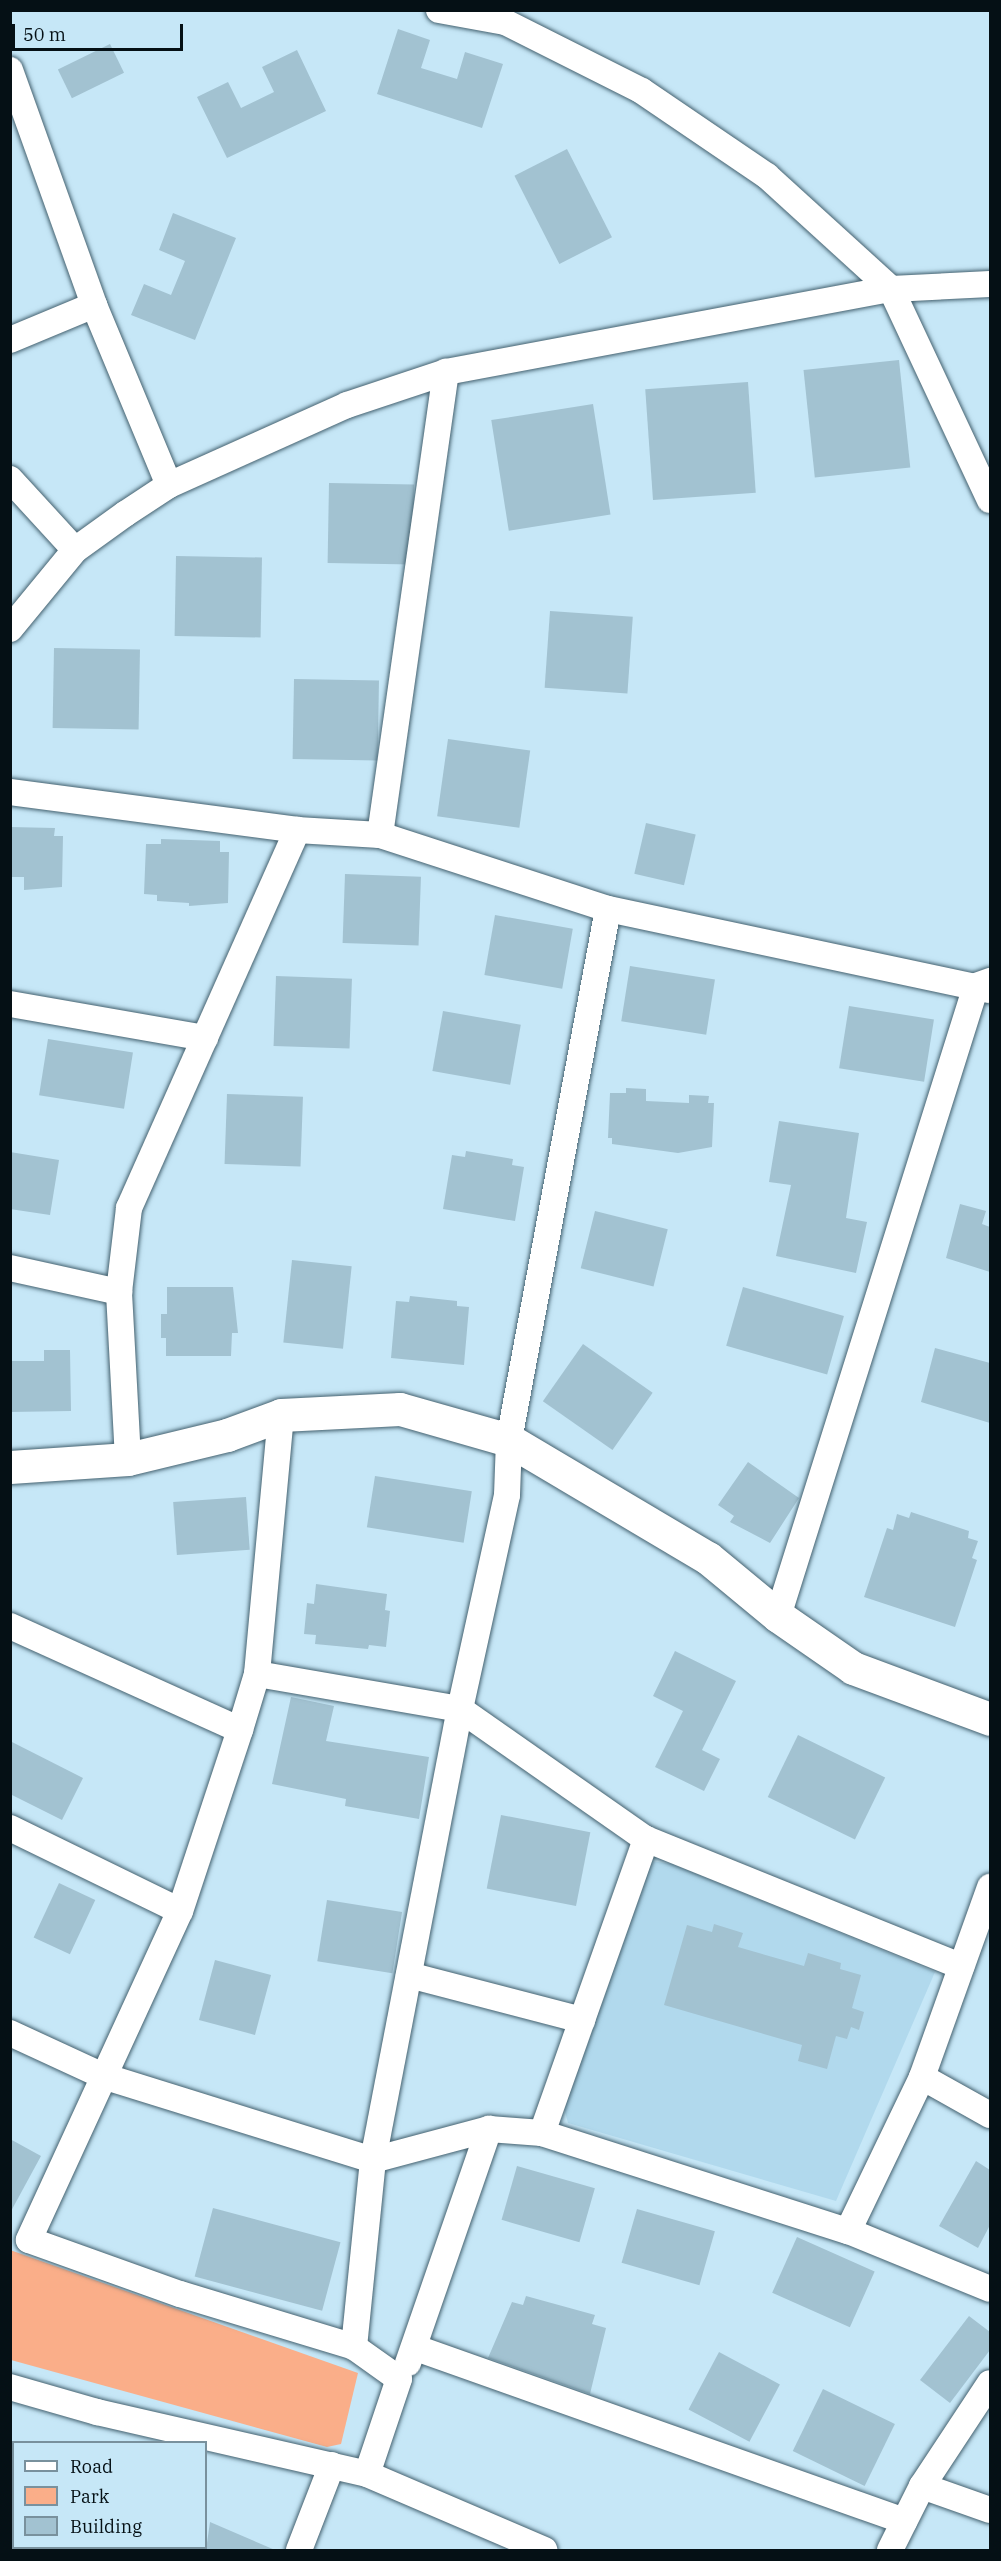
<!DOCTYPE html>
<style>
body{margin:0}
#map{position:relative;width:1001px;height:2561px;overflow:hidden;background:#c6e7f7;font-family:"IBM Plex Serif",serif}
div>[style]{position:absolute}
.built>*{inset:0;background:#b1d9ed}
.green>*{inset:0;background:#faae89}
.building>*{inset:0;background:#a2c2d1;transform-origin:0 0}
.roads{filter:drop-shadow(0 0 2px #44616f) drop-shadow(0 0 2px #44616f)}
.minor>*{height:26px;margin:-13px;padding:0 13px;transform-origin:13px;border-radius:13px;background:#fff}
.tertiary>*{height:33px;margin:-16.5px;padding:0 16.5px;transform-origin:16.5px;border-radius:16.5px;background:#fff}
span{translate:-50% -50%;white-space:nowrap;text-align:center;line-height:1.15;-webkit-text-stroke:4.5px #c6e7f7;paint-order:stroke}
.frame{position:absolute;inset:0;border:12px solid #051015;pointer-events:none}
.legend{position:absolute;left:12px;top:2441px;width:195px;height:108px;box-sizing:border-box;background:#c6e7f7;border:2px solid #79919d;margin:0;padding:8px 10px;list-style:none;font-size:18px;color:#051015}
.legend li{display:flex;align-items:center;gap:12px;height:30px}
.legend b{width:30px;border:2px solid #79919d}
.scale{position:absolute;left:12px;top:24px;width:171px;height:27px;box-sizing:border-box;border:3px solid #051015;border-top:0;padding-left:8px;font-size:18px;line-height:21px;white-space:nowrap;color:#051015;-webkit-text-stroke:4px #c6e7f7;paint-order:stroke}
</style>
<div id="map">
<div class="built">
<i style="clip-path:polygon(651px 1861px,672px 1864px,935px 1972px,836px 2201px,568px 2123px,564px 2108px)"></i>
</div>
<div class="green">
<i style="clip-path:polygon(10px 2250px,358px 2373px,341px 2444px,327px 2447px,11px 2360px)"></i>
</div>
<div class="building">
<i style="clip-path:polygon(398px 29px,430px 40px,421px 68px,457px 79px,465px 52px,503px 64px,482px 128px,377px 94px)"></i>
<i style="left:110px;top:44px;width:32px;height:58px;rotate:64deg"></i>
<i style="clip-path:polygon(297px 50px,326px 111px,227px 158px,197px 97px,228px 82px,241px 108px,274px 92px,262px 67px)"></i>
<i style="left:567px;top:149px;width:99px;height:59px;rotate:63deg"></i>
<i style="clip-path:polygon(173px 213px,236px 238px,195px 340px,131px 315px,144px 284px,171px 295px,185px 261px,159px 250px)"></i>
<i style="left:899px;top:360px;width:108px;height:96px;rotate:84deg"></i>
<i style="left:748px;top:382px;width:111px;height:103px;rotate:86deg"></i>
<i style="left:593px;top:404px;width:112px;height:103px;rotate:81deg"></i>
<i style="left:329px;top:483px;width:85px;height:80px;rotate:1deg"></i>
<i style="left:176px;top:556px;width:86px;height:80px;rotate:1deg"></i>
<i style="left:550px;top:611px;width:83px;height:77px;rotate:4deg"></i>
<i style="left:54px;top:648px;width:86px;height:80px;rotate:1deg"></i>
<i style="left:294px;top:679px;width:85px;height:80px;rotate:1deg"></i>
<i style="left:448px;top:739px;width:83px;height:78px;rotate:8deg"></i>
<i style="left:646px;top:823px;width:51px;height:52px;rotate:13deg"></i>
<i style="clip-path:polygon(10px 827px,55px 828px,54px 836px,63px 836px,62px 887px,24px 890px,24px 877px,10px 877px)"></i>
<i style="clip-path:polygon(161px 839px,220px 841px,220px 852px,229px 852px,228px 903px,189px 906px,189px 903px,157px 901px,157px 895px,144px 894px,146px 844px,161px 844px)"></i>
<i style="left:345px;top:874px;width:76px;height:69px;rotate:2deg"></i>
<i style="left:495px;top:915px;width:79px;height:61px;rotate:10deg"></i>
<i style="left:630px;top:966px;width:86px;height:56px;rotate:9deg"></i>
<i style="left:276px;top:976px;width:76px;height:70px;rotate:2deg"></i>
<i style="left:849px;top:1006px;width:86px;height:63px;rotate:9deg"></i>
<i style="left:443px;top:1011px;width:79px;height:61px;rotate:10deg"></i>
<i style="left:48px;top:1039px;width:86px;height:57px;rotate:9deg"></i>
<i style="clip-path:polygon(626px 1088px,646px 1089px,646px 1101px,689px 1103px,689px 1095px,709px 1096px,708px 1103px,714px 1103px,712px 1147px,678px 1153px,612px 1144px,612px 1138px,608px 1138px,610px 1093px,626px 1093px)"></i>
<i style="left:227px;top:1094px;width:76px;height:70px;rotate:2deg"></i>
<i style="clip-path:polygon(779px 1121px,859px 1133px,846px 1218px,867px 1222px,856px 1273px,776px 1256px,791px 1185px,769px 1182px)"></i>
<i style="clip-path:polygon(466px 1151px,513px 1159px,512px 1165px,524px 1167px,515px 1221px,443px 1209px,452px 1155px,465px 1157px)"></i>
<i style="clip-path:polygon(10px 1152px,59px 1160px,50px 1215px,10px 1209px)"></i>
<i style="clip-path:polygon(960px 1204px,986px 1211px,982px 1224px,990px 1227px,990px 1272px,946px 1258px)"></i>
<i style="left:595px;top:1211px;width:75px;height:59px;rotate:14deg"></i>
<i style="left:292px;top:1260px;width:60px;height:83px;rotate:6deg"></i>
<i style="clip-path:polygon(167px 1287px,233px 1287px,238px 1333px,232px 1333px,231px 1356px,166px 1356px,166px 1338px,161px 1338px,161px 1314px,167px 1314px)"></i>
<i style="left:743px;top:1287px;width:105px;height:61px;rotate:16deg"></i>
<i style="clip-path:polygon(410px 1296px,457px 1301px,457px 1306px,469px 1307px,464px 1365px,391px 1358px,396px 1301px,409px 1302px)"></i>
<i style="left:583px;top:1344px;width:85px;height:70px;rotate:35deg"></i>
<i style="clip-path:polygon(935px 1348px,990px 1363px,990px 1423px,921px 1402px)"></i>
<i style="clip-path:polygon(44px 1350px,70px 1350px,71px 1411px,10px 1412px,10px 1361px,44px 1361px)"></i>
<i style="clip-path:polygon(748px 1462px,799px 1498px,770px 1543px,730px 1522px,734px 1516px,718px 1505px)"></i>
<i style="left:375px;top:1476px;width:98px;height:52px;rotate:9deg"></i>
<i style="left:246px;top:1497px;width:53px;height:73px;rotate:86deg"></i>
<i style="clip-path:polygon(911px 1512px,969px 1531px,968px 1538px,978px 1541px,972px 1558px,977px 1560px,955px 1627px,864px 1597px,887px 1528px,893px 1530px,897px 1514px,909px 1518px)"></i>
<i style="clip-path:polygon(316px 1584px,387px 1594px,385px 1610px,390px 1611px,386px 1647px,369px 1645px,368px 1649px,315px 1644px,316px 1635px,304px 1634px,307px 1603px,314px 1604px)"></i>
<i style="clip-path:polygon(675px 1651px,736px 1681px,702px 1750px,720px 1759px,704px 1791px,655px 1767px,683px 1711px,653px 1696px)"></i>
<i style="clip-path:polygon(291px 1697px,334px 1706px,326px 1741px,429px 1757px,419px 1819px,345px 1806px,346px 1799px,272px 1784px)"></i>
<i style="left:798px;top:1735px;width:97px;height:69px;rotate:26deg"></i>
<i style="clip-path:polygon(10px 1741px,83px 1778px,62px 1820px,10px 1794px)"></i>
<i style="left:501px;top:1815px;width:91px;height:75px;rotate:11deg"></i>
<i style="left:59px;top:1883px;width:40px;height:60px;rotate:25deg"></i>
<i style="left:327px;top:1900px;width:76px;height:62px;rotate:9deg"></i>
<i style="clip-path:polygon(714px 1924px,743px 1933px,738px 1947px,804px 1966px,808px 1953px,841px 1963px,840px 1969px,861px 1975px,852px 2008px,864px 2012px,859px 2030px,851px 2027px,847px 2039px,836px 2036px,827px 2069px,798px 2061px,802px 2045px,664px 2005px,687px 1925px,712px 1932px)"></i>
<i style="left:215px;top:1960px;width:58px;height:62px;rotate:15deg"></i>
<i style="clip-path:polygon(10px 2139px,41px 2156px,10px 2213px)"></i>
<i style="clip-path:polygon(976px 2161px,990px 2170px,990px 2225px,978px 2248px,939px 2226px)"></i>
<i style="left:517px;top:2166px;width:81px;height:56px;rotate:16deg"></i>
<i style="left:213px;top:2208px;width:132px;height:71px;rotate:15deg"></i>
<i style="left:637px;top:2209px;width:81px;height:56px;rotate:16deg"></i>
<i style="left:797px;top:2237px;width:85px;height:61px;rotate:24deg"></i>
<i style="clip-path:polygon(526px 2296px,595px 2315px,592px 2324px,606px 2328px,590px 2394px,488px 2358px,512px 2302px,523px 2305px)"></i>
<i style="clip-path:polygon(969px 2316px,990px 2332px,990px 2350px,950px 2403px,920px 2380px)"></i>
<i style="left:719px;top:2352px;width:69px;height:65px;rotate:28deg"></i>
<i style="left:823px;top:2389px;width:80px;height:69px;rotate:26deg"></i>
<i style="clip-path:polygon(210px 2522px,275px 2550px,206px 2550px)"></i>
</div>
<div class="roads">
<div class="minor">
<i style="left:439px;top:10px;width:67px;rotate:10.3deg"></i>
<i style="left:505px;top:22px;width:153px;rotate:26.7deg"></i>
<i style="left:642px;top:91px;width:151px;rotate:34.2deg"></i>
<i style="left:767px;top:176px;width:168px;rotate:42.3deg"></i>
<i style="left:891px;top:289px;width:233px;rotate:64.9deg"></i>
<i style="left:10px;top:70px;width:250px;rotate:70.3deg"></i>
<i style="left:94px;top:305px;width:195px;rotate:67.4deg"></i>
<i style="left:10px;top:340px;width:91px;rotate:-22.6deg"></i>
<i style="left:10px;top:479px;width:96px;rotate:47.5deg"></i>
<i style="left:10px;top:629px;width:102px;rotate:-50.6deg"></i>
<i style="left:75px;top:550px;width:62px;rotate:-35.8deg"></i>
<i style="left:125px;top:514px;width:53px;rotate:-33.4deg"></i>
<i style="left:169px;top:485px;width:195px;rotate:-24.2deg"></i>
<i style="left:347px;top:405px;width:104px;rotate:-18.4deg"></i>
<i style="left:446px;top:372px;width:453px;rotate:-10.6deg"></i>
<i style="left:891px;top:289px;width:99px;rotate:-2.9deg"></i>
<i style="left:10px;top:792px;width:290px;rotate:7.5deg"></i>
<i style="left:297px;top:830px;width:83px;rotate:3.4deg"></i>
<i style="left:380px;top:835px;width:240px;rotate:18deg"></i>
<i style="left:608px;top:909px;width:390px;rotate:12deg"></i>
<i style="left:380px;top:835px;width:468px;rotate:-81.9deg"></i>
<i style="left:10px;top:1004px;width:198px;rotate:9.9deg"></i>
<i style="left:10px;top:1268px;width:112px;rotate:12.4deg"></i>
<i style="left:281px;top:1415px;width:260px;rotate:95.3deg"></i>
<i style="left:257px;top:1674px;width:59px;rotate:106.9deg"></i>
<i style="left:240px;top:1730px;width:191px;rotate:108.3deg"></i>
<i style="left:180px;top:1911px;width:362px;rotate:114.7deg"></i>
<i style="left:29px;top:2240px;width:160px;rotate:19.7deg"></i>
<i style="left:180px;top:2294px;width:182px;rotate:16.9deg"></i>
<i style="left:354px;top:2347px;width:55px;rotate:35.4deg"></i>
<i style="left:399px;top:2379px;width:100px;rotate:108.6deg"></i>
<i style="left:128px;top:1459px;width:167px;rotate:-93.1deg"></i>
<i style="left:119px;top:1292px;width:85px;rotate:-83.2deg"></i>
<i style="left:129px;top:1208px;width:414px;rotate:-66deg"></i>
<i style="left:778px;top:1616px;width:660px;rotate:-72.55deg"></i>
<i style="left:976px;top:986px;width:15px;rotate:-20deg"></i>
<i style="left:10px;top:1626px;width:252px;rotate:24.3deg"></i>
<i style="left:257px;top:1674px;width:206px;rotate:9.8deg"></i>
<i style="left:460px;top:1709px;width:227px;rotate:35deg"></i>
<i style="left:646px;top:1839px;width:340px;rotate:22deg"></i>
<i style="left:10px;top:1828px;width:189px;rotate:26deg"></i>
<i style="left:409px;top:1975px;width:179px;rotate:14.6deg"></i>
<i style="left:10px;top:2033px;width:102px;rotate:24.8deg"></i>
<i style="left:103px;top:2076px;width:283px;rotate:17.3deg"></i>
<i style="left:373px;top:2160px;width:120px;rotate:-15deg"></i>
<i style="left:489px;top:2129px;width:53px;rotate:4.3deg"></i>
<i style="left:542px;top:2133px;width:321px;rotate:17.8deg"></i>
<i style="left:848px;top:2231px;width:153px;rotate:22.2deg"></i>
<i style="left:922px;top:2077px;width:78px;rotate:29.2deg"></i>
<i style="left:542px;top:2133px;width:312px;rotate:-70.5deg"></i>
<i style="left:848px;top:2231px;width:171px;rotate:-64.3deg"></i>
<i style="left:922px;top:2077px;width:202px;rotate:-70.3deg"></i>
<i style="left:354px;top:2347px;width:188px;rotate:-84.2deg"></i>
<i style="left:373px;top:2160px;width:459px;rotate:-79.1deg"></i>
<i style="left:460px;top:1709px;width:219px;rotate:-77.6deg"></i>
<i style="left:507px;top:1495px;width:55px;rotate:-87.9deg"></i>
<i style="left:509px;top:1440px;width:540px;rotate:-79.44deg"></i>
<i style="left:416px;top:2348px;width:518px;rotate:19.52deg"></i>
<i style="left:408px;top:2363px;width:248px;rotate:-70.9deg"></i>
<i style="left:10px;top:2387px;width:91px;rotate:16deg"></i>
<i style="left:97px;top:2412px;width:277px;rotate:12.9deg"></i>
<i style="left:367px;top:2474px;width:193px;rotate:23.2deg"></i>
<i style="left:922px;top:2486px;width:72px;rotate:19.4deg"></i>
<i style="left:299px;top:2550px;width:91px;rotate:-68.8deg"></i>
<i style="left:890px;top:2550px;width:72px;rotate:-63.4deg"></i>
<i style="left:922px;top:2486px;width:123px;rotate:-56.6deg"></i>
</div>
<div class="tertiary">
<i style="left:10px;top:1467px;width:118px;rotate:-3.9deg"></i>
<i style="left:128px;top:1459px;width:102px;rotate:-13.6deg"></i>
<i style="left:227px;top:1435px;width:58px;rotate:-20.3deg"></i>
<i style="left:281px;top:1415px;width:119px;rotate:-2.9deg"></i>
<i style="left:400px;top:1409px;width:113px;rotate:15.9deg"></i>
<i style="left:509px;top:1440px;width:231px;rotate:30.7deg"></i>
<i style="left:708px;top:1558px;width:91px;rotate:39.6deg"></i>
<i style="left:778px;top:1616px;width:91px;rotate:34.7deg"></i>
<i style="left:853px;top:1668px;width:146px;rotate:20.4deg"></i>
</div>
</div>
<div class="frame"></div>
<ul class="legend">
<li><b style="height:8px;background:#fff"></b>Road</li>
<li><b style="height:16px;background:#faae89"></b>Park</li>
<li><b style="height:16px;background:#a2c2d1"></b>Building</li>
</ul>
<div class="scale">50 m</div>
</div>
